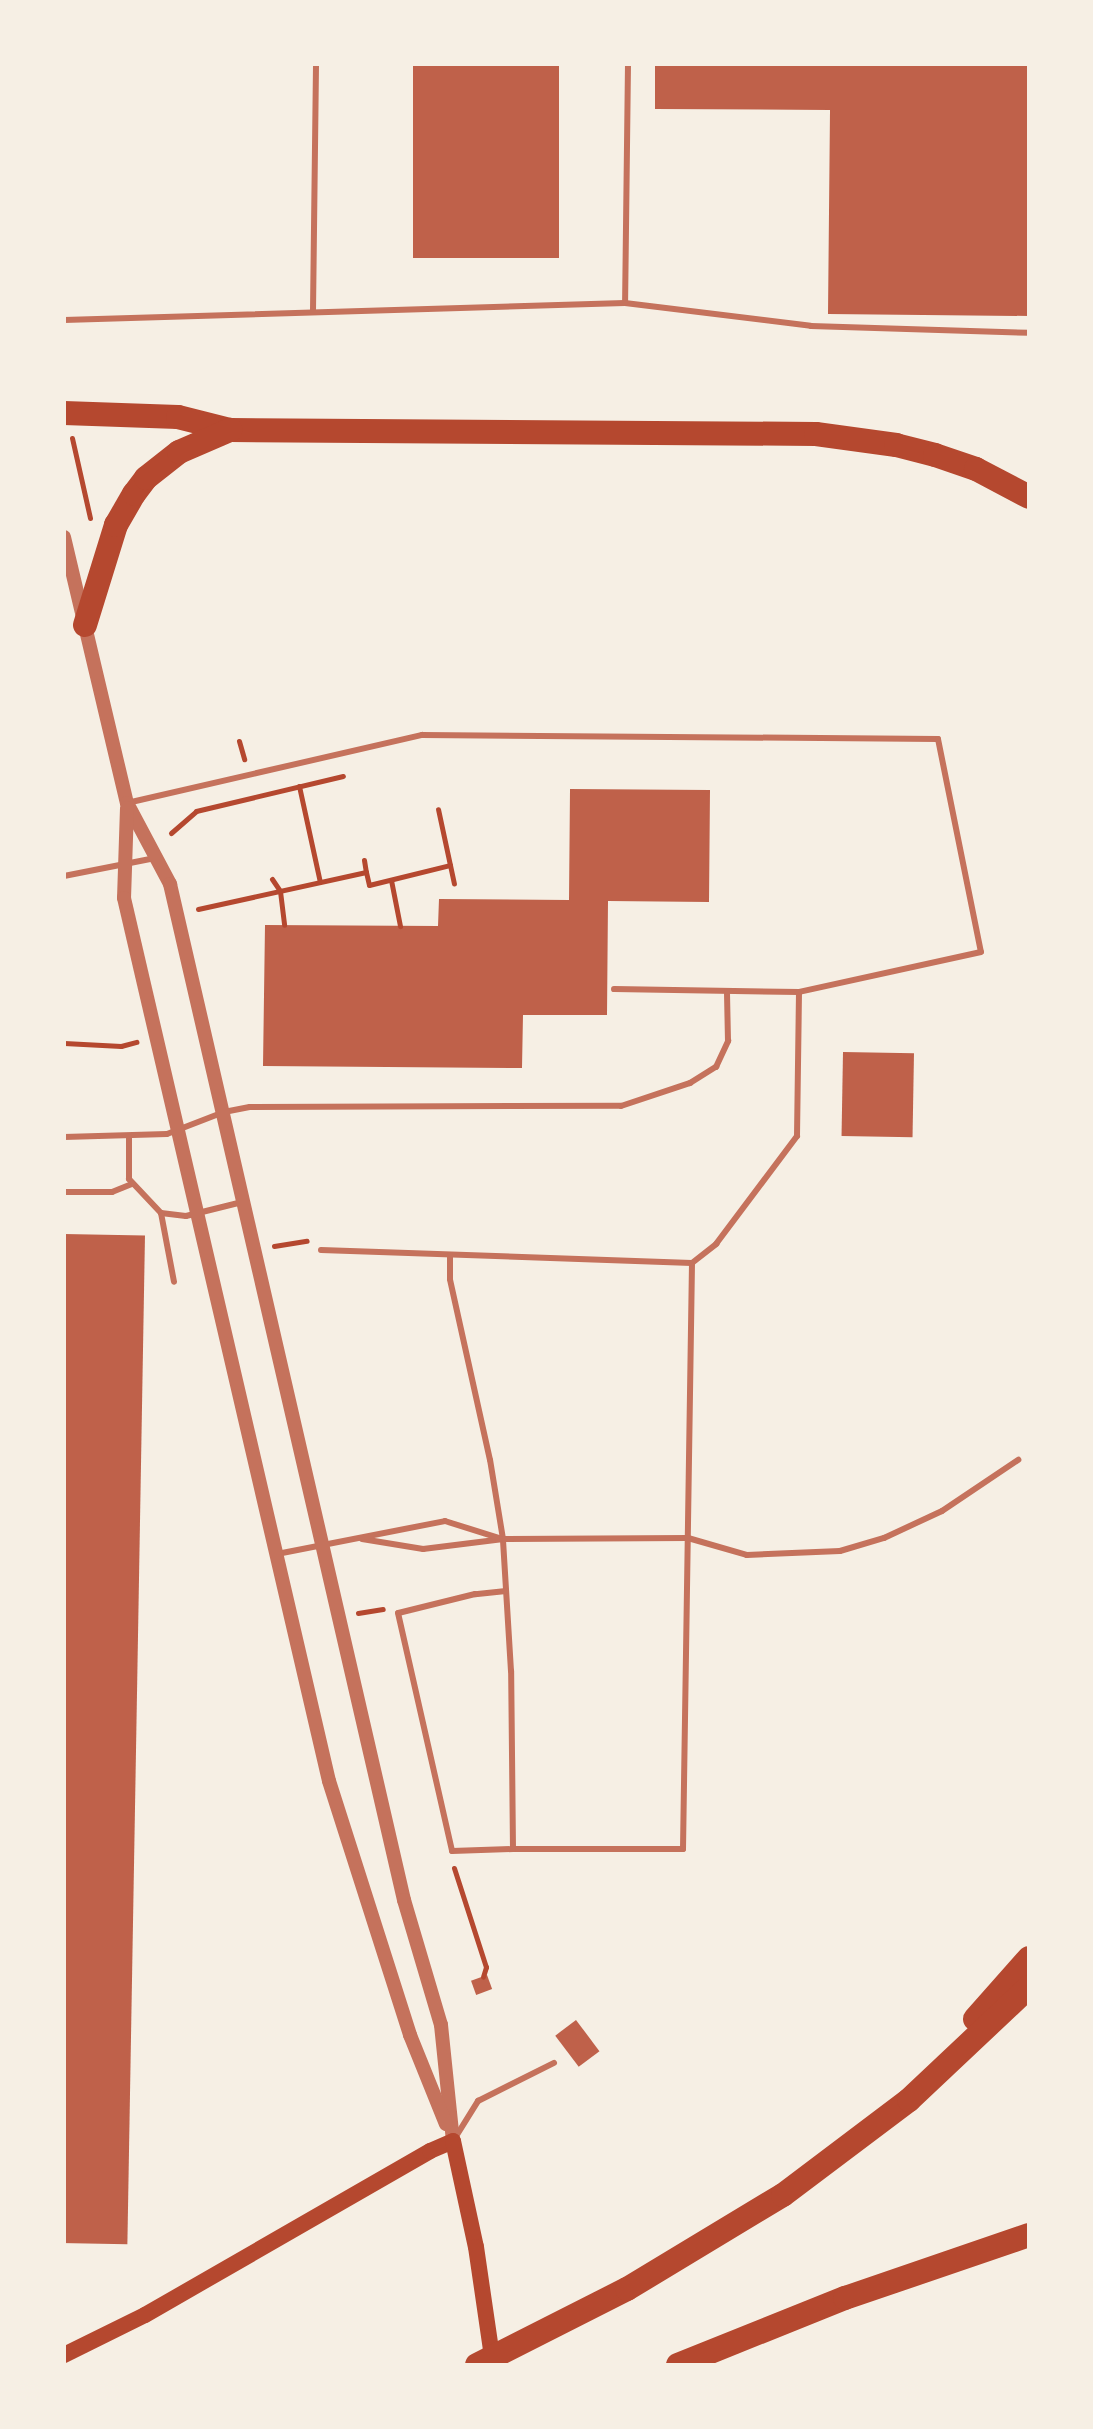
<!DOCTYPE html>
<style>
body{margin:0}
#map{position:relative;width:1093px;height:2429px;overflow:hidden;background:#f6efe4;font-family:Manrope,sans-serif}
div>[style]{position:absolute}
.building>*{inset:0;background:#bf614a;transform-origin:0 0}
.path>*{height:5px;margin:-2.5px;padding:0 2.5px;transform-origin:2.5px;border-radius:2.5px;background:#b5482f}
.service>*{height:6px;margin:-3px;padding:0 3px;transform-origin:3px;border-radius:3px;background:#c5725c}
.tertiary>*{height:14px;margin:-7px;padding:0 7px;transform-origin:7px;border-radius:7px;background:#c5725c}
.secondary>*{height:16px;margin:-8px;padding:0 8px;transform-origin:8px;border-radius:8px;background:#b5482f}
.motorway>*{height:24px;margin:-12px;padding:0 12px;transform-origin:12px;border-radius:12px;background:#b5482f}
span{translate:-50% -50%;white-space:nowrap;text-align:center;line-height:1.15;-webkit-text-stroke:6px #f6efe4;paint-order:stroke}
.frame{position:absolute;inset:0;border:66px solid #f6efe4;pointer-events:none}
</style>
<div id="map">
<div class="building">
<i style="left:413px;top:64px;width:146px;height:194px"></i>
<i style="clip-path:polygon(655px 64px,1029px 64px,1029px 316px,828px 314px,830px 110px,655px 109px)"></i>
<i style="clip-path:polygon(570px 789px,710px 790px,709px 902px,608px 901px,607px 1015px,523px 1015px,522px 1068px,263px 1066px,265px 925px,438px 926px,439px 899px,569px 900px)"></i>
<i style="left:843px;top:1052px;width:71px;height:84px;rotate:1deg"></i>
<i style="left:64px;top:1234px;width:81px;height:1009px;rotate:1deg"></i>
<i style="left:487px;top:1975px;width:15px;height:17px;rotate:70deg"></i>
<i style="left:576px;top:2020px;width:39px;height:26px;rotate:53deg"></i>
</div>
<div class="path">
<i style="left:72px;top:438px;width:82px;rotate:77.3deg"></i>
<i style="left:239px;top:741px;width:19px;rotate:74deg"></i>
<i style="left:299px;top:786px;width:98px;rotate:77.7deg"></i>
<i style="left:171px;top:833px;width:33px;rotate:-41deg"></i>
<i style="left:196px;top:811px;width:151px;rotate:-13.4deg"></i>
<i style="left:364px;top:860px;width:12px;rotate:81deg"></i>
<i style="left:450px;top:865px;width:19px;rotate:78deg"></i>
<i style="left:272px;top:879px;width:14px;rotate:56deg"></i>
<i style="left:280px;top:891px;width:34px;rotate:83deg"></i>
<i style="left:391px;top:880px;width:47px;rotate:78.9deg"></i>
<i style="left:198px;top:909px;width:172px;rotate:-12.4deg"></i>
<i style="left:366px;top:872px;width:13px;rotate:77deg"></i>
<i style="left:369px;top:885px;width:83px;rotate:-13.9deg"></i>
<i style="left:450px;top:865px;width:57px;rotate:-102.1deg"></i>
<i style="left:64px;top:1043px;width:57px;rotate:3deg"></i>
<i style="left:121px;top:1046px;width:16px;rotate:-15deg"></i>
<i style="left:274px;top:1246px;width:33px;rotate:-9deg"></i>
<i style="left:358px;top:1613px;width:25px;rotate:-9deg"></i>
<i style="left:454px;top:1868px;width:104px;rotate:72.1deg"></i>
<i style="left:486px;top:1967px;width:10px;rotate:107deg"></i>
</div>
<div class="service">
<i style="left:628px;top:64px;width:239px;rotate:90.7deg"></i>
<i style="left:625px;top:303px;width:187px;rotate:7deg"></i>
<i style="left:811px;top:326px;width:218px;rotate:1.8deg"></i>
<i style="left:313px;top:311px;width:247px;rotate:-89.3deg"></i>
<i style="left:64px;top:320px;width:561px;rotate:-1.74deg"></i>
<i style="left:127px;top:803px;width:303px;rotate:-13deg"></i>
<i style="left:422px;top:735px;width:516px;rotate:0.44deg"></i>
<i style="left:938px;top:739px;width:217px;rotate:78.6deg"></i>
<i style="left:981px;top:952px;width:186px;rotate:167.6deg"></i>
<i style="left:799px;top:992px;width:185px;rotate:-179.1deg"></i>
<i style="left:64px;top:876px;width:93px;rotate:-11.2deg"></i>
<i style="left:64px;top:1137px;width:103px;rotate:-1.7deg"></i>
<i style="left:167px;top:1134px;width:61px;rotate:-21.1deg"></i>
<i style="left:224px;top:1112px;width:26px;rotate:-11deg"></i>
<i style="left:250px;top:1107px;width:371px;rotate:-0.2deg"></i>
<i style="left:621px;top:1106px;width:73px;rotate:-18.4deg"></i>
<i style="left:690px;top:1083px;width:31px;rotate:-32deg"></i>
<i style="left:716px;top:1067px;width:29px;rotate:-65deg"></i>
<i style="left:728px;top:1041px;width:49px;rotate:-91.2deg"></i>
<i style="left:129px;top:1137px;width:42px;rotate:90deg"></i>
<i style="left:129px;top:1179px;width:47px;rotate:46.7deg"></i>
<i style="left:161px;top:1213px;width:25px;rotate:7deg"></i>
<i style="left:186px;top:1216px;width:58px;rotate:-14deg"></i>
<i style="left:64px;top:1192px;width:48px"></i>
<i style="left:112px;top:1192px;width:22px;rotate:-22deg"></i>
<i style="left:161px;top:1213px;width:70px;rotate:79.3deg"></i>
<i style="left:321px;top:1250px;width:371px;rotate:2deg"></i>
<i style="left:692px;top:1263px;width:586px;rotate:90.88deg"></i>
<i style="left:683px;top:1849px;width:170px;rotate:180deg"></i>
<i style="left:513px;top:1849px;width:178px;rotate:-90.6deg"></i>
<i style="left:511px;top:1671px;width:132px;rotate:-93.5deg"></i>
<i style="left:503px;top:1539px;width:80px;rotate:-99.3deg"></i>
<i style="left:490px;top:1460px;width:185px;rotate:-102.5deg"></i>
<i style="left:450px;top:1279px;width:24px;rotate:-90deg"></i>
<i style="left:692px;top:1263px;width:31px;rotate:-38deg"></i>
<i style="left:716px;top:1244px;width:135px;rotate:-53.1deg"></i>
<i style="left:797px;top:1136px;width:144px;rotate:-89.2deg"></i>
<i style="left:362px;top:1539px;width:62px;rotate:9.3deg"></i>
<i style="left:423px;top:1549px;width:81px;rotate:-7.1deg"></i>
<i style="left:503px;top:1539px;width:185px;rotate:-0.3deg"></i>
<i style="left:688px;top:1538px;width:61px;rotate:16.1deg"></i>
<i style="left:747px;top:1555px;width:93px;rotate:-2.5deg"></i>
<i style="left:840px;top:1551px;width:46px;rotate:-16.5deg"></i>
<i style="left:884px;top:1538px;width:64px;rotate:-25deg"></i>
<i style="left:942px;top:1511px;width:92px;rotate:-33.9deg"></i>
<i style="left:277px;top:1554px;width:171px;rotate:-11.1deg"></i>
<i style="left:445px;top:1521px;width:57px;rotate:17.5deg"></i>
<i style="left:506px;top:1591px;width:31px;rotate:174deg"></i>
<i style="left:475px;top:1594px;width:79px;rotate:166.1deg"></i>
<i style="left:398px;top:1613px;width:244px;rotate:77.2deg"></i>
<i style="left:452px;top:1851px;width:61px;rotate:-1.9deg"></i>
<i style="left:455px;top:2138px;width:44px;rotate:-58.1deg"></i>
<i style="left:478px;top:2101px;width:85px;rotate:-26.6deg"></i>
</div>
<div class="tertiary">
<i style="left:64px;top:537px;width:273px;rotate:76.7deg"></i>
<i style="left:127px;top:803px;width:92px;rotate:62deg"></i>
<i style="left:170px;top:884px;width:1043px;rotate:77.03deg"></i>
<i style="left:404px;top:1900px;width:130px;rotate:73.5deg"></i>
<i style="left:441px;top:2025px;width:117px;rotate:84.1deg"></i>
<i style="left:127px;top:808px;width:90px;rotate:91.9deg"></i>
<i style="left:124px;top:898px;width:906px;rotate:76.93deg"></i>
<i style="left:329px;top:1781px;width:267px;rotate:72.3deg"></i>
<i style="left:410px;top:2035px;width:96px;rotate:68deg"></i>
</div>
<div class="secondary">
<i style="left:64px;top:2355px;width:90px;rotate:-26.3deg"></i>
<i style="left:145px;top:2315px;width:329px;rotate:-29.9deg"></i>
<i style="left:430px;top:2151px;width:25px;rotate:-23deg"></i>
<i style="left:453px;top:2141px;width:108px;rotate:77.8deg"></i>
<i style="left:476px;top:2247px;width:117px;rotate:81.7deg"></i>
</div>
<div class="motorway">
<i style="left:64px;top:413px;width:114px;rotate:2deg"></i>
<i style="left:178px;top:417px;width:54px;rotate:14deg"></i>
<i style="left:230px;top:430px;width:586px;rotate:0.39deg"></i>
<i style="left:816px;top:434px;width:81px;rotate:7.8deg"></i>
<i style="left:896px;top:445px;width:40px;rotate:14.4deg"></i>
<i style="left:935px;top:455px;width:43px;rotate:18.9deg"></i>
<i style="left:976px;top:469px;width:60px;rotate:27.8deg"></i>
<i style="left:85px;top:625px;width:105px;rotate:-72.8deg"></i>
<i style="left:116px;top:525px;width:36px;rotate:-60deg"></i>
<i style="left:134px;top:494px;width:20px;rotate:-53deg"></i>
<i style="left:146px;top:478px;width:42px;rotate:-38.2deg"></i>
<i style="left:179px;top:452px;width:56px;rotate:-23.3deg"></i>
<i style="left:975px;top:2019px;width:81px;rotate:-48.5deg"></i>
<i style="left:477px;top:2365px;width:168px;rotate:-26.9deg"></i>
<i style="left:627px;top:2289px;width:182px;rotate:-31.1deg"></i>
<i style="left:783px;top:2195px;width:158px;rotate:-37deg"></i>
<i style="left:909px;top:2100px;width:165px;rotate:-43.3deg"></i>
<i style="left:678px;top:2365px;width:180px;rotate:-21.9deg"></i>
<i style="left:845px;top:2298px;width:194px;rotate:-18.9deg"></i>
</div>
<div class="frame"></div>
</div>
